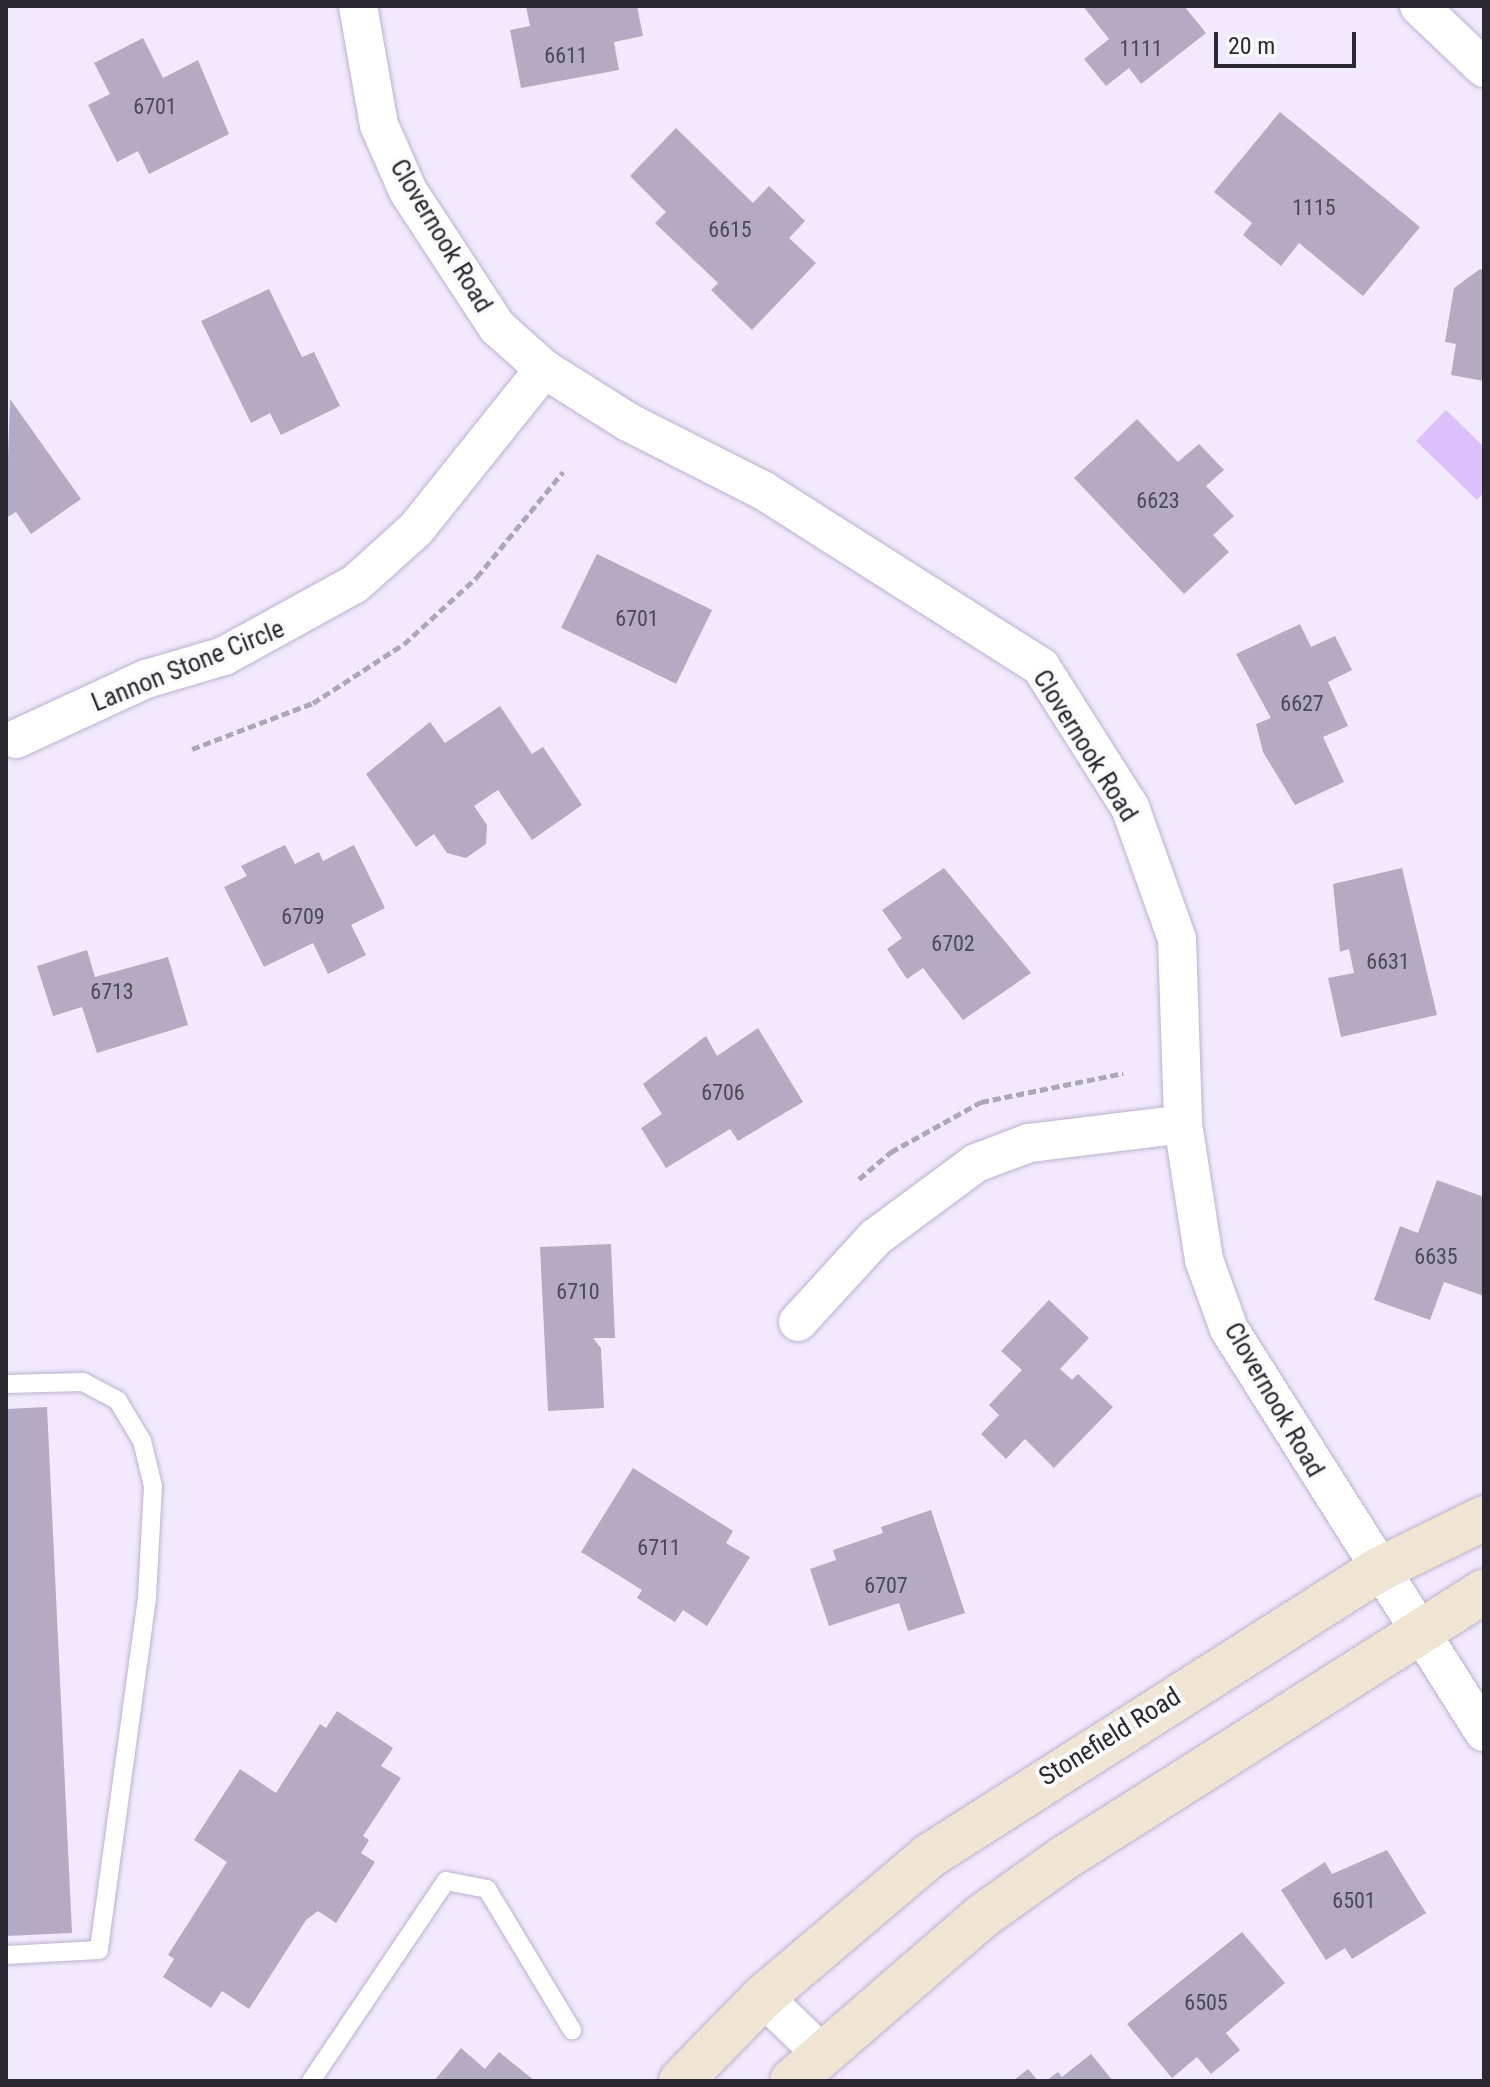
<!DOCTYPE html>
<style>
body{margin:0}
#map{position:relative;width:1490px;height:2087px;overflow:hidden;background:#f2e9ff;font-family:"Roboto Condensed",sans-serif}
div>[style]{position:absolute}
.water>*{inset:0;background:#dbc0fd}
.building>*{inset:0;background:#b5aac4;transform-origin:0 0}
.path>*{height:5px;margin-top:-2.5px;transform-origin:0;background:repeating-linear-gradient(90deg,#ada6b8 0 8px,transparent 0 12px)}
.roads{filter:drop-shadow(0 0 2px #bcb1cb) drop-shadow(0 0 2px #bcb1cb)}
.lane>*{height:18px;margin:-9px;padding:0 9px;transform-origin:9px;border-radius:9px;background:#fff}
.street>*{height:38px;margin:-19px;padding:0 19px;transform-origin:19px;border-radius:19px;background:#fff}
.secondary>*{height:44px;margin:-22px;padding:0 22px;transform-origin:22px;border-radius:22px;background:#f0e5d2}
span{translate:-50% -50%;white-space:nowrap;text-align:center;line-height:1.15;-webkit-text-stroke:8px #fbfbfb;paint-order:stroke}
.number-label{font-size:22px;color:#4e4856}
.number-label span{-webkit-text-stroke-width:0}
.street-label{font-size:26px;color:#2c2832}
.frame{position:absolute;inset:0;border:8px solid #2c2832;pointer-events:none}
.scale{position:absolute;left:1214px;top:32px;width:142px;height:36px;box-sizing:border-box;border:4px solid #2c2832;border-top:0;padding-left:10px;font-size:24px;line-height:28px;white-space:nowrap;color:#2c2832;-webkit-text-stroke:6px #fbfbfb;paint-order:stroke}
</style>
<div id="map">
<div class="water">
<i style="clip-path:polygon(1446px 410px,1484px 447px,1484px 492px,1477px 500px,1416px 441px)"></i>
</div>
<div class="building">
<i style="clip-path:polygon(526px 6px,637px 6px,643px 36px,614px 42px,619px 70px,521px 88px,510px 30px,530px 26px)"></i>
<i style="clip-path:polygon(1083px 6px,1184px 6px,1206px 33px,1141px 84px,1129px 68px,1106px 86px,1084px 59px,1109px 39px)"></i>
<i style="clip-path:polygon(143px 38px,163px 78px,198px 60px,229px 134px,149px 174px,138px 151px,117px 162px,88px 105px,110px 94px,94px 63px)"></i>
<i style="clip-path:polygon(1280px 112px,1420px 227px,1363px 296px,1299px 243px,1281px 266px,1243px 235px,1252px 223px,1214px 192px)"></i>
<i style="clip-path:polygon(676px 128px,753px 203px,769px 186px,805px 221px,789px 238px,816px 263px,752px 330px,711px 290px,718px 283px,655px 223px,666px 212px,630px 176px)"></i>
<i style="clip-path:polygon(1480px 269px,1484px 270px,1484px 381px,1451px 375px,1456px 344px,1445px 342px,1454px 288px)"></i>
<i style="clip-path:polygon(269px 289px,302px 357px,314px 352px,340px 406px,281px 435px,270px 413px,251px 423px,201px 321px)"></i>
<i style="clip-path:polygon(10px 399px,81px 499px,31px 534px,16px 512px,6px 518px)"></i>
<i style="clip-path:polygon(1137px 419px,1178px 462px,1199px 444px,1224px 470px,1206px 486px,1234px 516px,1213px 535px,1229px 552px,1184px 594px,1074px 478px)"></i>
<i style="left:597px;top:554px;width:128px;height:82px;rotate:26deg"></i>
<i style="clip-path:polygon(1300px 624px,1311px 647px,1335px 636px,1352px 670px,1328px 682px,1348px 726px,1323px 737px,1344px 782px,1295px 805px,1263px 752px,1256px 724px,1271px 718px,1236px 654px)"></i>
<i style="clip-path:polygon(500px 706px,532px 754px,543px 747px,582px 805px,532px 840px,498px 790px,474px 806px,487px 825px,486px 844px,466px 858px,447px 853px,434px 834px,416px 847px,366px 774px,430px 722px,445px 743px)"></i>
<i style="clip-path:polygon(285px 845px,295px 864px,319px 852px,323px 861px,354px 845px,385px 908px,351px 925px,366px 955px,328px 974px,313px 943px,264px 967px,224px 887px,247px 876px,241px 866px)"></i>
<i style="clip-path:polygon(944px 868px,1031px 973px,963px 1020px,923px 968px,907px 979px,887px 949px,902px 938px,882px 910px)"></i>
<i style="clip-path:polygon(1402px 868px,1437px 1015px,1341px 1037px,1328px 978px,1354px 973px,1349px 949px,1340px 952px,1333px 884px)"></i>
<i style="clip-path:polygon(87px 950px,95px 977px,168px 957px,188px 1025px,97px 1053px,82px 1007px,53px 1016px,37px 966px)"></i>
<i style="clip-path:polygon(758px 1028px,803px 1102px,738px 1141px,730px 1129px,666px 1168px,641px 1128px,662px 1114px,643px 1084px,706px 1036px,717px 1056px)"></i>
<i style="clip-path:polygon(1437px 1180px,1484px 1197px,1484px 1296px,1444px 1282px,1430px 1320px,1374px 1300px,1400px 1226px,1418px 1233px)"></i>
<i style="clip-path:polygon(611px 1244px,615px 1338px,593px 1338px,601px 1348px,604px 1408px,548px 1411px,540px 1247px)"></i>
<i style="clip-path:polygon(1049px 1300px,1089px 1338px,1060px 1369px,1072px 1380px,1078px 1374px,1113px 1407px,1054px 1468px,1025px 1439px,1006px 1459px,981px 1434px,999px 1415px,989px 1405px,1022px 1370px,1001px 1351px)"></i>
<i style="clip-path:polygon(47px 1407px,72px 1933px,6px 1936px,6px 1409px)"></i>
<i style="clip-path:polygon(633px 1468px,733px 1531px,726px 1543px,750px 1557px,707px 1626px,683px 1610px,675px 1622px,637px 1598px,642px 1590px,581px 1552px)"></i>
<i style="clip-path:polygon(931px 1510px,965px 1613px,908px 1631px,899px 1603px,829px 1626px,810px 1569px,836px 1560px,833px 1550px,883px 1533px,881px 1527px)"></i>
<i style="clip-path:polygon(337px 1711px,393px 1748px,381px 1766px,401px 1778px,363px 1836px,369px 1840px,361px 1853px,375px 1862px,336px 1923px,318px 1911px,306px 1920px,249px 2009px,222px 1991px,211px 2008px,163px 1977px,174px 1959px,168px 1955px,227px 1862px,194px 1840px,240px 1769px,276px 1793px,320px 1724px,326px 1728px)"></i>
<i style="clip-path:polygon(1387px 1850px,1426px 1913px,1352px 1959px,1345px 1948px,1326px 1960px,1281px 1890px,1325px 1862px,1332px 1874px)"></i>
<i style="clip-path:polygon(1242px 1932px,1285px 1983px,1226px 2033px,1240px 2050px,1211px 2074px,1197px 2057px,1172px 2078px,1127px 2024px)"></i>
<i style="clip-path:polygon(461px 2048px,485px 2069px,499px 2052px,535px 2081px,434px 2081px)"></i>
<i style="clip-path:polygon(1091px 2054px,1113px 2081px,1046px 2081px,1058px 2072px,1062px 2077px)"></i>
<i style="clip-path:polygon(1028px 2069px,1038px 2081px,1013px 2081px)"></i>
</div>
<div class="path">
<i style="left:192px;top:749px;width:129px;rotate:-20.8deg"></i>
<i style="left:313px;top:703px;width:108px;rotate:-33deg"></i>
<i style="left:404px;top:644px;width:99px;rotate:-42.5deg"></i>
<i style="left:477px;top:577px;width:136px;rotate:-50.7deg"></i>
<i style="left:859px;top:1179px;width:42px;rotate:-40.2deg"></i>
<i style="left:891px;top:1152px;width:103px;rotate:-29.1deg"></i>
<i style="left:981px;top:1102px;width:145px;rotate:-11.5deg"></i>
</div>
<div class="roads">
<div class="lane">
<i style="left:6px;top:1384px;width:77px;rotate:-1.5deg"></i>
<i style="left:83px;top:1382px;width:40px;rotate:28deg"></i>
<i style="left:118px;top:1401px;width:47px;rotate:59deg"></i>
<i style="left:142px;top:1441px;width:46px;rotate:76.3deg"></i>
<i style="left:153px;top:1486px;width:112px;rotate:93.1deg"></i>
<i style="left:147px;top:1598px;width:355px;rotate:97.8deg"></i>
<i style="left:99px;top:1950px;width:93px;rotate:176.9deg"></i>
<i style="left:311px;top:2081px;width:241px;rotate:-56deg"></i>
<i style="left:446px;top:1881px;width:42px;rotate:11deg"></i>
<i style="left:487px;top:1889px;width:165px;rotate:58.9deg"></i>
</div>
<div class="street">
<i style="left:358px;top:6px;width:121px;rotate:80deg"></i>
<i style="left:379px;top:125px;width:72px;rotate:66.3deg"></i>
<i style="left:408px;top:191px;width:163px;rotate:56.8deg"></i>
<i style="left:497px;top:327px;width:63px;rotate:41.8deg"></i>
<i style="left:544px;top:369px;width:99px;rotate:32.2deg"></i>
<i style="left:628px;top:422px;width:153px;rotate:26.9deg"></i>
<i style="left:764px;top:491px;width:328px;rotate:32.4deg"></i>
<i style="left:1041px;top:667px;width:166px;rotate:57.6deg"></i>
<i style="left:1130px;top:807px;width:140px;rotate:70.4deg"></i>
<i style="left:1177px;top:939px;width:185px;rotate:88.1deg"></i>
<i style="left:1183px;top:1124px;width:138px;rotate:81.2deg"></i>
<i style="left:1204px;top:1260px;width:73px;rotate:70.1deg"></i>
<i style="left:1229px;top:1329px;width:477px;rotate:57.7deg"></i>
<i style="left:1419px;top:6px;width:90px;rotate:43.6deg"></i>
<i style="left:16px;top:739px;width:143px;rotate:-24.8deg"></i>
<i style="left:146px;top:679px;width:81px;rotate:-16.4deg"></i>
<i style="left:224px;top:656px;width:149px;rotate:-28.8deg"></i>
<i style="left:355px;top:584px;width:82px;rotate:-42deg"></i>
<i style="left:416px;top:529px;width:205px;rotate:-51.3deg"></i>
<i style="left:798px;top:1322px;width:115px;rotate:-47.5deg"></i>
<i style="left:876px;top:1237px;width:124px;rotate:-36.5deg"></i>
<i style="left:976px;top:1163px;width:57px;rotate:-20.7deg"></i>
<i style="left:1029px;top:1143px;width:155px;rotate:-7deg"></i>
<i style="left:763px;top:1997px;width:79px;rotate:44deg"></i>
</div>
<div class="secondary">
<i style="left:681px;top:2081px;width:117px;rotate:-45.7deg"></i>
<i style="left:763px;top:1997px;width:218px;rotate:-40.3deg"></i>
<i style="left:929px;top:1856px;width:532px;rotate:-32.5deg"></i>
<i style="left:1378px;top:1570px;width:118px;rotate:-26.1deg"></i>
<i style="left:792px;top:2081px;width:250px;rotate:-40.9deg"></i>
<i style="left:981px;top:1917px;width:102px;rotate:-35.4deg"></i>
<i style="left:1064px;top:1858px;width:498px;rotate:-32.4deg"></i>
</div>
</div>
<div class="number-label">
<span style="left:1141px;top:49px">1111</span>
<span style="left:566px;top:56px">6611</span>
<span style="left:155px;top:107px">6701</span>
<span style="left:1314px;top:208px">1115</span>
<span style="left:730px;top:230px">6615</span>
<span style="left:1158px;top:501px">6623</span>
<span style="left:637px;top:619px">6701</span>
<span style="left:1302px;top:704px">6627</span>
<span style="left:303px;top:917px">6709</span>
<span style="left:953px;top:944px">6702</span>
<span style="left:1388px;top:962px">6631</span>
<span style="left:112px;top:992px">6713</span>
<span style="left:723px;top:1093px">6706</span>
<span style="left:1436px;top:1257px">6635</span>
<span style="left:578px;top:1292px">6710</span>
<span style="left:659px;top:1548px">6711</span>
<span style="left:886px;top:1586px">6707</span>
<span style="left:1354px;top:1901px">6501</span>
<span style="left:1206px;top:2003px">6505</span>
</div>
<div class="street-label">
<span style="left:441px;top:236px;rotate:59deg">Clovernook Road</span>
<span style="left:188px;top:666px;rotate:-22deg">Lannon Stone Circle</span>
<span style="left:1085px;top:746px;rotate:58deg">Clovernook Road</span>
<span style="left:1274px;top:1400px;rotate:60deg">Clovernook Road</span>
<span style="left:1110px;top:1737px;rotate:-32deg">Stonefield Road</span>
</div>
<div class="frame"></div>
<div class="scale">20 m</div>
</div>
